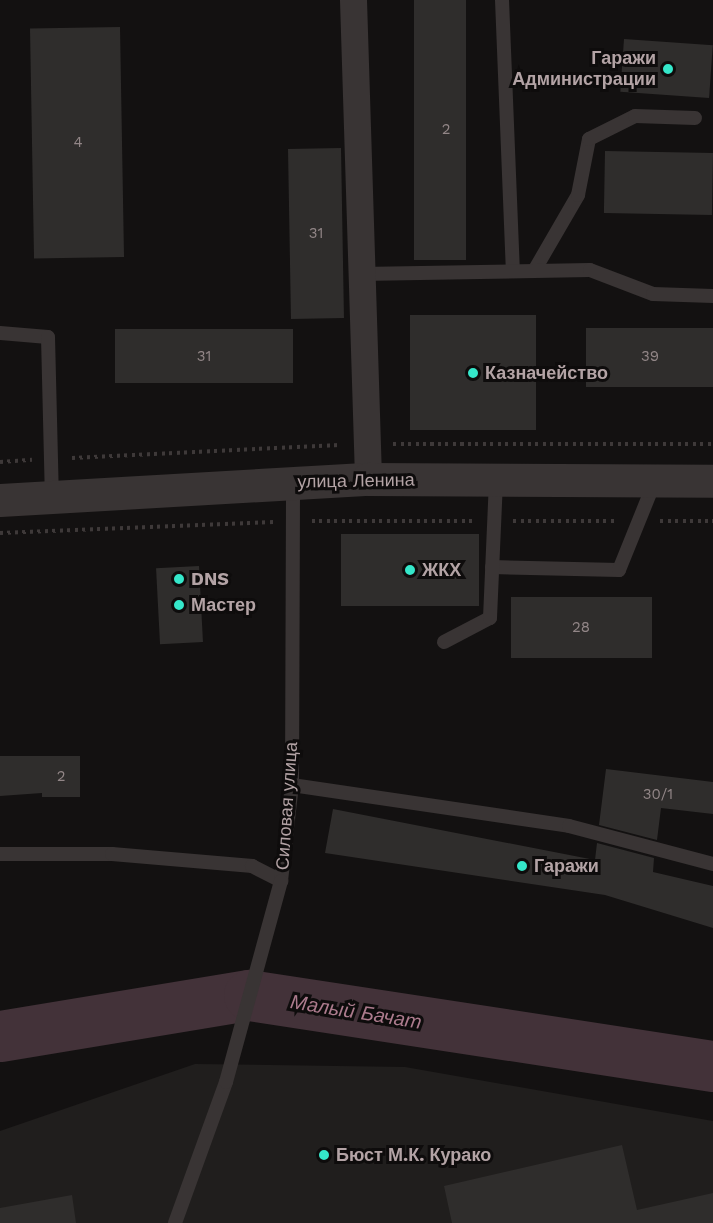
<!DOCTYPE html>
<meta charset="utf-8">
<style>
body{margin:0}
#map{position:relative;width:713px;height:1223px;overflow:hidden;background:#131111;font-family:"Work Sans",sans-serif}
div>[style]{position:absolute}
.built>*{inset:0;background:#201e1d}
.river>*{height:51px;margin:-25.5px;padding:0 25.5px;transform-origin:25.5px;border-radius:25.5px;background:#433239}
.building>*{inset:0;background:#2f2d2c;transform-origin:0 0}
.path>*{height:4px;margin-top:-2px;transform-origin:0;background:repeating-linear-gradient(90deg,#3e3939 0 3px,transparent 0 7.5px)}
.service>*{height:14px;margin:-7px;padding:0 7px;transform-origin:7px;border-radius:7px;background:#393434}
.minor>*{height:27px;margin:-13.5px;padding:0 13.5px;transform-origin:13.5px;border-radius:13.5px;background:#393434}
.tertiary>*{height:33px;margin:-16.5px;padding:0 16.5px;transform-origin:16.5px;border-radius:16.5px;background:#393434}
.dots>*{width:16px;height:16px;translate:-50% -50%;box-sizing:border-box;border:3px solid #0e0c0c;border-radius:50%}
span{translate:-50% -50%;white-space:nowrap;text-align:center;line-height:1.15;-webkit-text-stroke:6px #0e0c0c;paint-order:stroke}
.number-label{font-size:15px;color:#928687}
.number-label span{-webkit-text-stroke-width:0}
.poi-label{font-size:18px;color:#b3a3a5;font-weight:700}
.right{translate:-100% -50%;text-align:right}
.left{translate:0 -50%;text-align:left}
.street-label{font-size:18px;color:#b3a3a5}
.water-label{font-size:20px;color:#ac7b8d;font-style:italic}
</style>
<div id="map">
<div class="built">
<i style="clip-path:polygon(195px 1064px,405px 1067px,713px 1121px,713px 1223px,0 1223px,0 1131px)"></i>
</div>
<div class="river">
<i style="left:0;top:1036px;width:252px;rotate:-9.4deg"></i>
<i style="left:249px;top:995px;width:469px;rotate:8.7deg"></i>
</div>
<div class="building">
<i style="left:414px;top:0;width:52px;height:260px"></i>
<i style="left:120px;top:27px;width:230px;height:90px;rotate:89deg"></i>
<i style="left:624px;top:39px;width:89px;height:53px;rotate:4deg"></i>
<i style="left:341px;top:148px;width:170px;height:53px;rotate:89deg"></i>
<i style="left:605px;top:151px;width:108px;height:62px;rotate:1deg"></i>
<i style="left:410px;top:315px;width:126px;height:115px"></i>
<i style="left:586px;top:328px;width:127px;height:59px"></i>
<i style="left:293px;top:329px;width:54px;height:178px;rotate:90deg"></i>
<i style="left:341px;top:534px;width:138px;height:72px"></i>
<i style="left:199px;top:566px;width:76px;height:43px;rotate:87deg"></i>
<i style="left:652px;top:597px;width:61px;height:141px;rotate:90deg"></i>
<i style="clip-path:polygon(0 756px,80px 756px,80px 797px,42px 797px,42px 793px,0 796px)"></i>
<i style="clip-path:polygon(606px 769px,713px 782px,713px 814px,661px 808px,657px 840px,599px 825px)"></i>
<i style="clip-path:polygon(333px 809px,595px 860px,597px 843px,654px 858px,653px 872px,713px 886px,713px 928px,605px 895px,325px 853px)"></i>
<i style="clip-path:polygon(622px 1145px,637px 1210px,713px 1193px,713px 1223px,452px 1223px,444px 1186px)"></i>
<i style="clip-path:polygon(72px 1195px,76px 1223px,0 1223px,0 1208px)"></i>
</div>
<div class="path">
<i style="left:393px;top:444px;width:320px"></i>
<i style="left:72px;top:458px;width:268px;rotate:-2.8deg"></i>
<i style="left:0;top:462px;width:32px;rotate:-4deg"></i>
<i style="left:312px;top:521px;width:163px"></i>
<i style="left:513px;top:521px;width:103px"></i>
<i style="left:660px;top:521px;width:53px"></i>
<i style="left:0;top:533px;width:274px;rotate:-2.3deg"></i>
</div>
<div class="service">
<i style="left:502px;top:0;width:271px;rotate:87.7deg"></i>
<i style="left:534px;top:271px;width:88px;rotate:-59.9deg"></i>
<i style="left:578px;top:195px;width:57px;rotate:-78.9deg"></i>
<i style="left:589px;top:139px;width:51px;rotate:-26.6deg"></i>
<i style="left:635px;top:116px;width:60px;rotate:1.9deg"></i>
<i style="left:361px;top:274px;width:229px;rotate:-1deg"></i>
<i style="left:590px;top:270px;width:67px;rotate:20.9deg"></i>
<i style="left:653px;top:294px;width:60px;rotate:1.9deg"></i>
<i style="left:0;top:333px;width:48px;rotate:4.8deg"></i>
<i style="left:48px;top:337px;width:160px;rotate:88.6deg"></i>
<i style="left:492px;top:567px;width:127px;rotate:1.4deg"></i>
<i style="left:619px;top:570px;width:96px;rotate:-68deg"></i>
<i style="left:444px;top:642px;width:52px;rotate:-27.6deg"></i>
<i style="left:490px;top:618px;width:138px;rotate:-87.5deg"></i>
<i style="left:292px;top:785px;width:280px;rotate:8.4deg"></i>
<i style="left:569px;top:826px;width:149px;rotate:14.8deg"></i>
<i style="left:0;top:854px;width:112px"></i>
<i style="left:112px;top:854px;width:141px;rotate:4.9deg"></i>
<i style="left:252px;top:866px;width:33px;rotate:27deg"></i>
<i style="left:281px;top:881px;width:97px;rotate:-83.5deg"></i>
<i style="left:292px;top:785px;width:303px;rotate:-89.8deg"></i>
<i style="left:175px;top:1223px;width:150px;rotate:-70.1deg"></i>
<i style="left:226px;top:1082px;width:208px;rotate:-74.7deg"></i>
</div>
<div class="minor">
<i style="left:353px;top:0;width:479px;rotate:88.2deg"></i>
</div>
<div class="tertiary">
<i style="left:0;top:500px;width:369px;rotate:-3.3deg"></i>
<i style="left:368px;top:479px;width:345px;rotate:0.3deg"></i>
</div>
<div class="dots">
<i style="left:668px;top:69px;background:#35e7ca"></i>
<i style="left:473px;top:373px;background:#35e7ca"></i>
<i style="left:410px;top:570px;background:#35e7ca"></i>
<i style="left:179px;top:579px;background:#35e7ca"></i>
<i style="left:179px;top:605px;background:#35e7ca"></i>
<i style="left:522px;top:866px;background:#35e7ca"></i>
<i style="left:324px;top:1155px;background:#35e7ca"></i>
</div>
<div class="number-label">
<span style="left:446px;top:130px">2</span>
<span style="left:78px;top:143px">4</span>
<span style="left:316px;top:234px">31</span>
<span style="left:204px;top:357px">31</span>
<span style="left:650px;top:357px">39</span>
<span style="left:581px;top:628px">28</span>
<span style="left:61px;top:777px">2</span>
<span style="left:658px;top:795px">30/1</span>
</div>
<div class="poi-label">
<span class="right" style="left:656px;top:69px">Гаражи<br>Администрации</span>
<span class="left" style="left:485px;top:373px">Казначейство</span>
<span class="left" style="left:422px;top:570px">ЖКХ</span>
<span class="left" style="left:191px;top:579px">DNS</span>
<span class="left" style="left:191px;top:605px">Мастер</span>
<span class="left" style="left:534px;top:866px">Гаражи</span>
<span class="left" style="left:336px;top:1155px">Бюст М.К. Курако</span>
</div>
<div class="street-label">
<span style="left:356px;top:481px;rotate:-1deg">улица Ленина</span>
<span style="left:287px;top:806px;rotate:-86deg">Силовая улица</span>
</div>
<div class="water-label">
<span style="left:356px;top:1012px;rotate:9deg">Малый Бачат</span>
</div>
</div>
